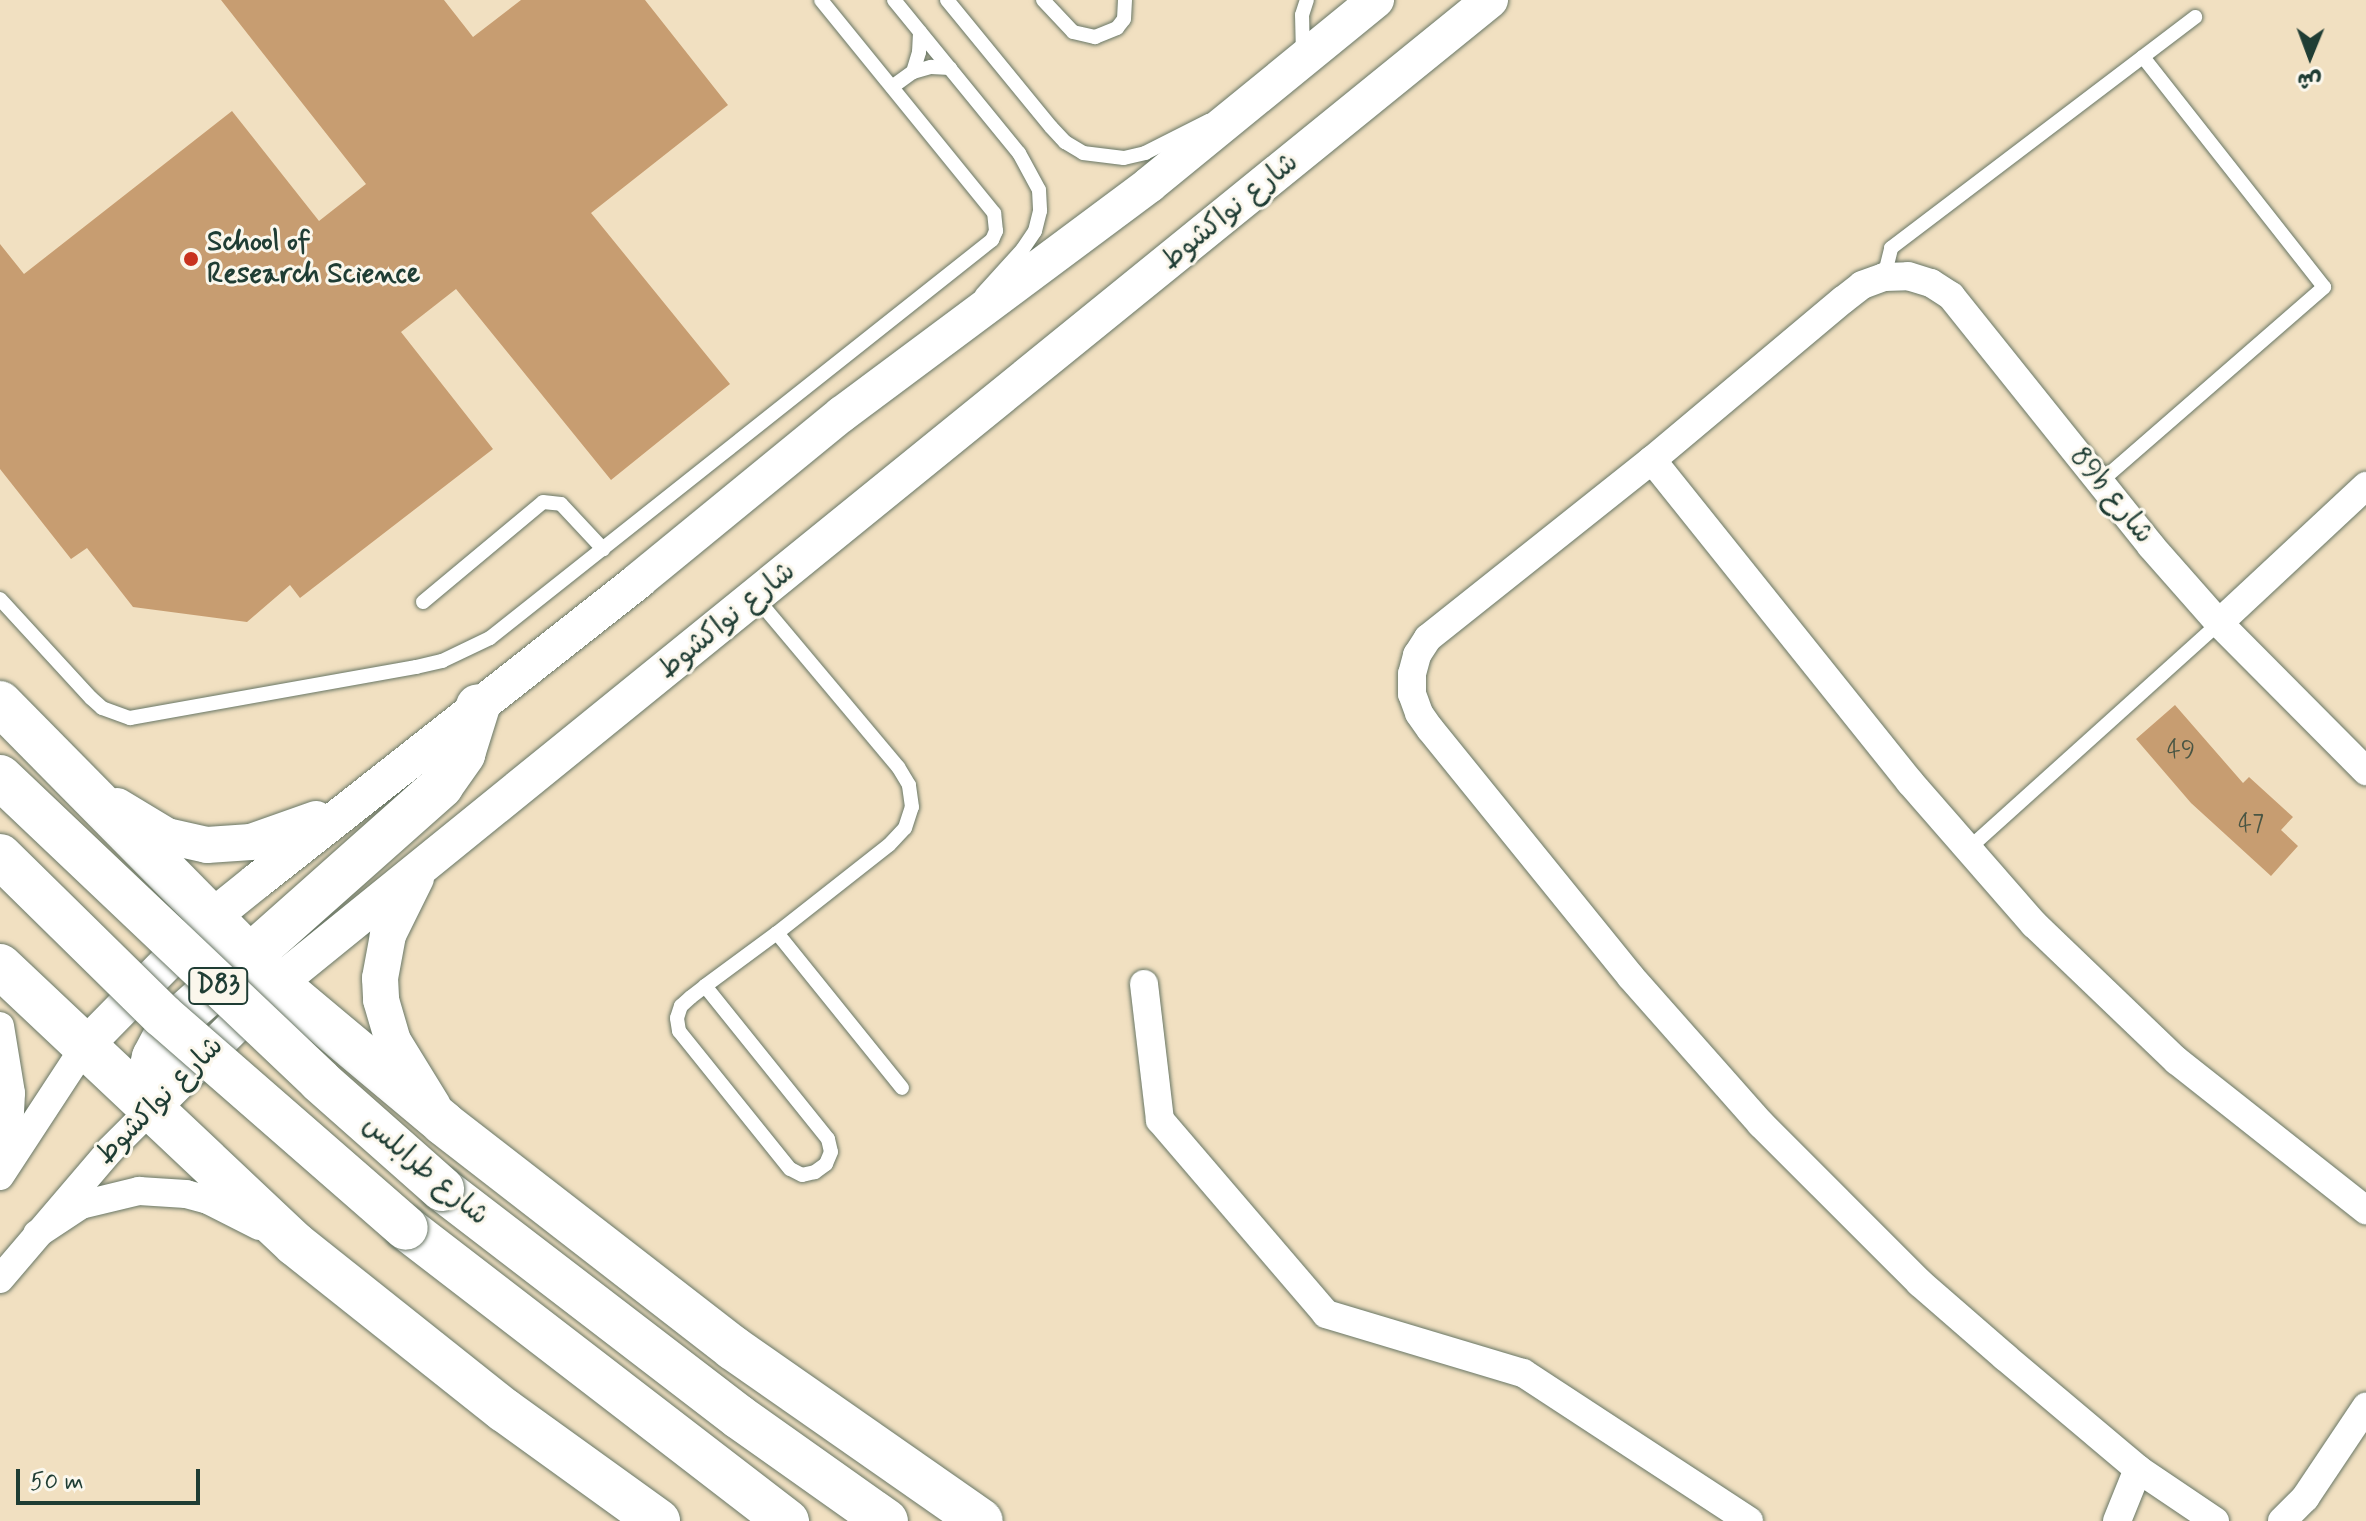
<!DOCTYPE html>
<meta charset="utf-8">
<style>
body{margin:0}
#map{position:relative;width:2366px;height:1521px;overflow:hidden;background:#f1e0c1;font-family:Mynerve,"Playpen Sans Arabic",sans-serif}
div>[style]{position:absolute}
.building>*{inset:0;background:#c79d71}
.roads{filter:drop-shadow(0 0 2px #687665) drop-shadow(0 0 2px #687665)}
.service>*{height:14px;margin:-7px;padding:0 7px;transform-origin:7px;border-radius:7px;background:#fff}
.minor>*{height:28px;margin:-14px;padding:0 14px;transform-origin:14px;border-radius:14px;background:#fff}
.tertiary>*{height:36px;margin:-18px;padding:0 18px;transform-origin:18px;border-radius:18px;background:#fff}
.motorway>*{height:44px;margin:-22px;padding:0 22px;transform-origin:22px;border-radius:22px;background:#fff}
.bridges{filter:drop-shadow(0 0 2px #687665) drop-shadow(0 0 2px #687665)}
.motorway-bridge>*{height:44px;margin:-22px;padding:0 22px;transform-origin:22px;border-radius:22px;background:#fff}
.dots>*{width:22px;height:22px;translate:-50% -50%;box-sizing:border-box;border:4px solid #fbf7ec;border-radius:50%}
span{translate:-50% -50%;white-space:nowrap;text-align:center;line-height:1.15;-webkit-text-stroke:6px #fbf7ec;paint-order:stroke}
.number-label{font-size:24px;color:#495543}
.number-label span{-webkit-text-stroke-width:0}
.shield-label span{padding:2px 6px;background:#fbf7ec;border:2px solid;border-radius:6px;-webkit-text-stroke-width:0}
.shield-label{font-size:26px;color:#1f3d34;font-weight:700}
.street-label{font-size:28px;color:#1f3d34}
.poi-label{font-size:28px;color:#1f3d34;font-weight:700}
.left{translate:0 -50%;text-align:left}
.north{position:absolute;left:2270px;top:16px;width:80px;height:80px;-webkit-text-stroke:6px #fbf7ec;paint-order:stroke;rotate:181deg;font-size:22px;font-weight:700;line-height:32px;text-align:center;color:#1f3d34}
.north::after{content:'';display:block;margin:auto;width:28px;height:36px;background:#1f3d34;clip-path:polygon(50% 0,100% 100%,50% 72%,0 100%)}
.scale{position:absolute;left:16px;top:1469px;width:184px;height:36px;box-sizing:border-box;border:4px solid #1f3d34;border-top:0;padding-left:10px;font-size:24px;line-height:28px;white-space:nowrap;color:#1f3d34;-webkit-text-stroke:6px #fbf7ec;paint-order:stroke}
</style>
<div id="map">
<div class="building">
<i style="clip-path:polygon(221px 0,444px 0,473px 37px,521px 0,645px 0,728px 105px,591px 213px,730px 384px,611px 480px,456px 289px,401px 332px,493px 449px,300px 598px,290px 585px,247px 622px,133px 607px,87px 548px,71px 559px,0 469px,0 244px,24px 274px,232px 111px,319px 221px,366px 184px)"></i>
<i style="clip-path:polygon(2175px 705px,2243px 783px,2249px 777px,2293px 817px,2281px 830px,2298px 846px,2271px 876px,2191px 803px,2136px 739px)"></i>
</div>
<div class="roads">
<div class="service">
<i style="left:894px;top:0;width:198px;rotate:50.8deg"></i>
<i style="left:1019px;top:153px;width:42px;rotate:61.6deg"></i>
<i style="left:1039px;top:190px;width:21px;rotate:87deg"></i>
<i style="left:1040px;top:211px;width:21px;rotate:104deg"></i>
<i style="left:1035px;top:231px;width:22px;rotate:124deg"></i>
<i style="left:1023px;top:249px;width:61px;rotate:132.3deg"></i>
<i style="left:947px;top:0;width:164px;rotate:50.7deg"></i>
<i style="left:1051px;top:127px;width:21px;rotate:47deg"></i>
<i style="left:1065px;top:142px;width:21px;rotate:31deg"></i>
<i style="left:1083px;top:153px;width:41px;rotate:7deg"></i>
<i style="left:1124px;top:158px;width:22px;rotate:-13deg"></i>
<i style="left:1145px;top:153px;width:71px;rotate:-26.9deg"></i>
<i style="left:1043px;top:0;width:44px;rotate:46.8deg"></i>
<i style="left:1073px;top:32px;width:23px;rotate:13deg"></i>
<i style="left:1095px;top:37px;width:24px;rotate:-22deg"></i>
<i style="left:1117px;top:28px;width:11px;rotate:-52deg"></i>
<i style="left:1124px;top:19px;width:19px;rotate:-87deg"></i>
<i style="left:1303px;top:55px;width:40px;rotate:-91.4deg"></i>
<i style="left:1302px;top:15px;width:16px;rotate:-72deg"></i>
<i style="left:913px;top:72px;width:21px;rotate:-73deg"></i>
<i style="left:919px;top:52px;width:20px;rotate:-87deg"></i>
<i style="left:892px;top:87px;width:26px;rotate:-36deg"></i>
<i style="left:913px;top:72px;width:19px;rotate:-16deg"></i>
<i style="left:931px;top:67px;width:19px;rotate:3deg"></i>
<i style="left:1884px;top:277px;width:30px;rotate:-76deg"></i>
<i style="left:1891px;top:248px;width:382px;rotate:-37.2deg"></i>
<i style="left:2100px;top:482px;width:297px;rotate:-41deg"></i>
<i style="left:2324px;top:287px;width:293px;rotate:-128.2deg"></i>
<i style="left:0;top:599px;width:134px;rotate:47.4deg"></i>
<i style="left:91px;top:698px;width:15px;rotate:42deg"></i>
<i style="left:102px;top:708px;width:30px;rotate:20deg"></i>
<i style="left:130px;top:718px;width:291px;rotate:-10.1deg"></i>
<i style="left:416px;top:667px;width:27px;rotate:-13deg"></i>
<i style="left:442px;top:661px;width:53px;rotate:-25.6deg"></i>
<i style="left:490px;top:638px;width:641px;rotate:-38.41deg"></i>
<i style="left:992px;top:240px;width:10px;rotate:-66deg"></i>
<i style="left:996px;top:231px;width:18px;rotate:-96deg"></i>
<i style="left:994px;top:213px;width:274px;rotate:-129.1deg"></i>
<i style="left:423px;top:602px;width:156px;rotate:-39.8deg"></i>
<i style="left:543px;top:502px;width:18px;rotate:6deg"></i>
<i style="left:561px;top:504px;width:62px;rotate:47deg"></i>
<i style="left:1967px;top:850px;width:339px;rotate:-42deg"></i>
<i style="left:777px;top:933px;width:199px;rotate:51.1deg"></i>
<i style="left:705px;top:986px;width:196px;rotate:51.2deg"></i>
<i style="left:828px;top:1139px;width:13px;rotate:77deg"></i>
<i style="left:831px;top:1152px;width:13px;rotate:113deg"></i>
<i style="left:826px;top:1164px;width:14px;rotate:144deg"></i>
<i style="left:815px;top:1172px;width:13px;rotate:167deg"></i>
<i style="left:802px;top:1175px;width:13px;rotate:-153deg"></i>
<i style="left:790px;top:1169px;width:177px;rotate:-128.8deg"></i>
<i style="left:679px;top:1031px;width:13px;rotate:-99deg"></i>
<i style="left:677px;top:1018px;width:13px;rotate:-72deg"></i>
<i style="left:681px;top:1006px;width:13px;rotate:-42deg"></i>
<i style="left:691px;top:997px;width:18px;rotate:-38deg"></i>
<i style="left:705px;top:986px;width:89px;rotate:-36.4deg"></i>
<i style="left:777px;top:933px;width:142px;rotate:-38.2deg"></i>
<i style="left:889px;top:845px;width:23px;rotate:-47deg"></i>
<i style="left:905px;top:828px;width:22px;rotate:-72deg"></i>
<i style="left:912px;top:807px;width:22px;rotate:-98deg"></i>
<i style="left:909px;top:785px;width:21px;rotate:-121deg"></i>
<i style="left:898px;top:767px;width:221px;rotate:-130deg"></i>
</div>
<div class="minor">
<i style="left:1652px;top:460px;width:413px;rotate:51.3deg"></i>
<i style="left:1910px;top:782px;width:189px;rotate:48.9deg"></i>
<i style="left:2034px;top:924px;width:198px;rotate:43.8deg"></i>
<i style="left:2177px;top:1061px;width:241px;rotate:38.3deg"></i>
<i style="left:2219px;top:623px;width:201px;rotate:-43deg"></i>
<i style="left:1144px;top:984px;width:137px;rotate:83.3deg"></i>
<i style="left:1160px;top:1120px;width:255px;rotate:49.4deg"></i>
<i style="left:1326px;top:1314px;width:206px;rotate:16.7deg"></i>
<i style="left:1523px;top:1373px;width:270px;rotate:33.2deg"></i>
<i style="left:0;top:1026px;width:68px;rotate:80.7deg"></i>
<i style="left:11px;top:1093px;width:37px;rotate:93deg"></i>
<i style="left:9px;top:1130px;width:33px;rotate:106deg"></i>
<i style="left:0;top:1176px;width:155px;rotate:-56.8deg"></i>
<i style="left:37px;top:1234px;width:53px;rotate:-33.4deg"></i>
<i style="left:81px;top:1205px;width:60px;rotate:-13.6deg"></i>
<i style="left:139px;top:1191px;width:47px;rotate:3.7deg"></i>
<i style="left:186px;top:1194px;width:23px;rotate:15deg"></i>
<i style="left:208px;top:1200px;width:57px;rotate:27deg"></i>
<i style="left:0;top:1279px;width:170px;rotate:-49.5deg"></i>
<i style="left:110px;top:1150px;width:59px;rotate:-45deg"></i>
<i style="left:2117px;top:1521px;width:56px;rotate:-68deg"></i>
<i style="left:2215px;top:1521px;width:93px;rotate:-146deg"></i>
<i style="left:2138px;top:1469px;width:174px;rotate:-139.9deg"></i>
<i style="left:2005px;top:1357px;width:113px;rotate:-139deg"></i>
<i style="left:1920px;top:1283px;width:225px;rotate:-135deg"></i>
<i style="left:1761px;top:1124px;width:196px;rotate:-131.5deg"></i>
<i style="left:1631px;top:977px;width:319px;rotate:-129deg"></i>
<i style="left:1430px;top:729px;width:19px;rotate:-125deg"></i>
<i style="left:1419px;top:713px;width:20px;rotate:-110deg"></i>
<i style="left:1412px;top:694px;width:20px;rotate:-90deg"></i>
<i style="left:1412px;top:674px;width:20px;rotate:-75deg"></i>
<i style="left:1417px;top:655px;width:20px;rotate:-57deg"></i>
<i style="left:1428px;top:638px;width:286px;rotate:-38.5deg"></i>
<i style="left:1652px;top:460px;width:249px;rotate:-40deg"></i>
<i style="left:1843px;top:300px;width:24px;rotate:-38deg"></i>
<i style="left:1862px;top:285px;width:23px;rotate:-20deg"></i>
<i style="left:1884px;top:277px;width:24px;rotate:-2deg"></i>
<i style="left:1908px;top:276px;width:24px;rotate:17deg"></i>
<i style="left:1931px;top:283px;width:24px;rotate:33deg"></i>
<i style="left:1951px;top:296px;width:320px;rotate:51.3deg"></i>
<i style="left:2151px;top:546px;width:103px;rotate:48.6deg"></i>
<i style="left:2219px;top:623px;width:209px;rotate:45.2deg"></i>
<i style="left:2282px;top:1521px;width:33px;rotate:-45deg"></i>
<i style="left:2305px;top:1498px;width:110px;rotate:-56.2deg"></i>
</div>
<div class="tertiary">
<i style="left:117px;top:806px;width:58px;rotate:31deg"></i>
<i style="left:167px;top:836px;width:41px;rotate:12.7deg"></i>
<i style="left:207px;top:845px;width:44px;rotate:-3.9deg"></i>
<i style="left:251px;top:842px;width:69px;rotate:-19.5deg"></i>
<i style="left:416px;top:878px;width:64px;rotate:116.2deg"></i>
<i style="left:388px;top:935px;width:44px;rotate:100.5deg"></i>
<i style="left:380px;top:978px;width:22px;rotate:87deg"></i>
<i style="left:381px;top:1000px;width:43px;rotate:73.7deg"></i>
<i style="left:393px;top:1041px;width:76px;rotate:58.4deg"></i>
<i style="left:85px;top:1046px;width:180px;rotate:-45.5deg"></i>
<i style="left:211px;top:918px;width:59px;rotate:-38.8deg"></i>
<i style="left:257px;top:881px;width:486px;rotate:-38.2deg"></i>
<i style="left:639px;top:580px;width:262px;rotate:-39.3deg"></i>
<i style="left:842px;top:414px;width:383px;rotate:-36.7deg"></i>
<i style="left:1149px;top:185px;width:293px;rotate:-39.2deg"></i>
<i style="left:152px;top:1108px;width:176px;rotate:-44.8deg"></i>
<i style="left:277px;top:984px;width:1562px;rotate:-39.05deg"></i>
</div>
<div class="motorway">
<i style="left:0;top:703px;width:395px;rotate:45.4deg"></i>
<i style="left:277px;top:984px;width:217px;rotate:39.9deg"></i>
<i style="left:443px;top:1123px;width:367px;rotate:37.8deg"></i>
<i style="left:733px;top:1348px;width:302px;rotate:34.9deg"></i>
<i style="left:0;top:966px;width:405px;rotate:43.3deg"></i>
<i style="left:295px;top:1244px;width:267px;rotate:38.5deg"></i>
<i style="left:504px;top:1410px;width:190px;rotate:35.8deg"></i>
<i style="left:152px;top:1108px;width:34px;rotate:-93deg"></i>
<i style="left:150px;top:1074px;width:17px;rotate:-77deg"></i>
<i style="left:154px;top:1057px;width:34px;rotate:-62deg"></i>
<i style="left:170px;top:1027px;width:363px;rotate:-41.6deg"></i>
<i style="left:441px;top:786px;width:39px;rotate:-55deg"></i>
<i style="left:463px;top:754px;width:50px;rotate:-72.6deg"></i>
<i style="left:442px;top:1189px;width:374px;rotate:37.5deg"></i>
<i style="left:739px;top:1417px;width:180px;rotate:35.3deg"></i>
<i style="left:406px;top:1228px;width:481px;rotate:37.6deg"></i>
</div>
</div>
<div class="bridges">
<div class="motorway-bridge">
<i style="left:0;top:777px;width:441px;rotate:43.5deg"></i>
<i style="left:320px;top:1081px;width:163px;rotate:41.5deg"></i>
<i style="left:0;top:856px;width:228px;rotate:44.5deg"></i>
<i style="left:163px;top:1016px;width:322px;rotate:41.1deg"></i>
</div>
</div>
<div class="dots">
<i style="left:191px;top:259px;background:#c8321e"></i>
</div>
<div class="number-label">
<span style="left:2181px;top:751px">49</span>
<span style="left:2251px;top:825px">47</span>
</div>
<div class="shield-label">
<span style="left:218px;top:986px">D83</span>
</div>
<div class="street-label">
<span style="left:1230px;top:212px;rotate:-39deg">شارع نواكشوط</span>
<span style="left:2111px;top:496px;rotate:51deg">89b شارع</span>
<span style="left:727px;top:621px;rotate:-39deg">شارع نواكشوط</span>
<span style="left:160px;top:1101px;rotate:-45deg">شارع نواكشوط</span>
<span style="left:425px;top:1171px;rotate:40deg">شارع طرابلس</span>
</div>
<div class="poi-label">
<span class="left" style="left:207px;top:259px">School of<br>Research Science</span>
</div>
<div class="north">ش</div>
<div class="scale">50 m</div>
</div>
